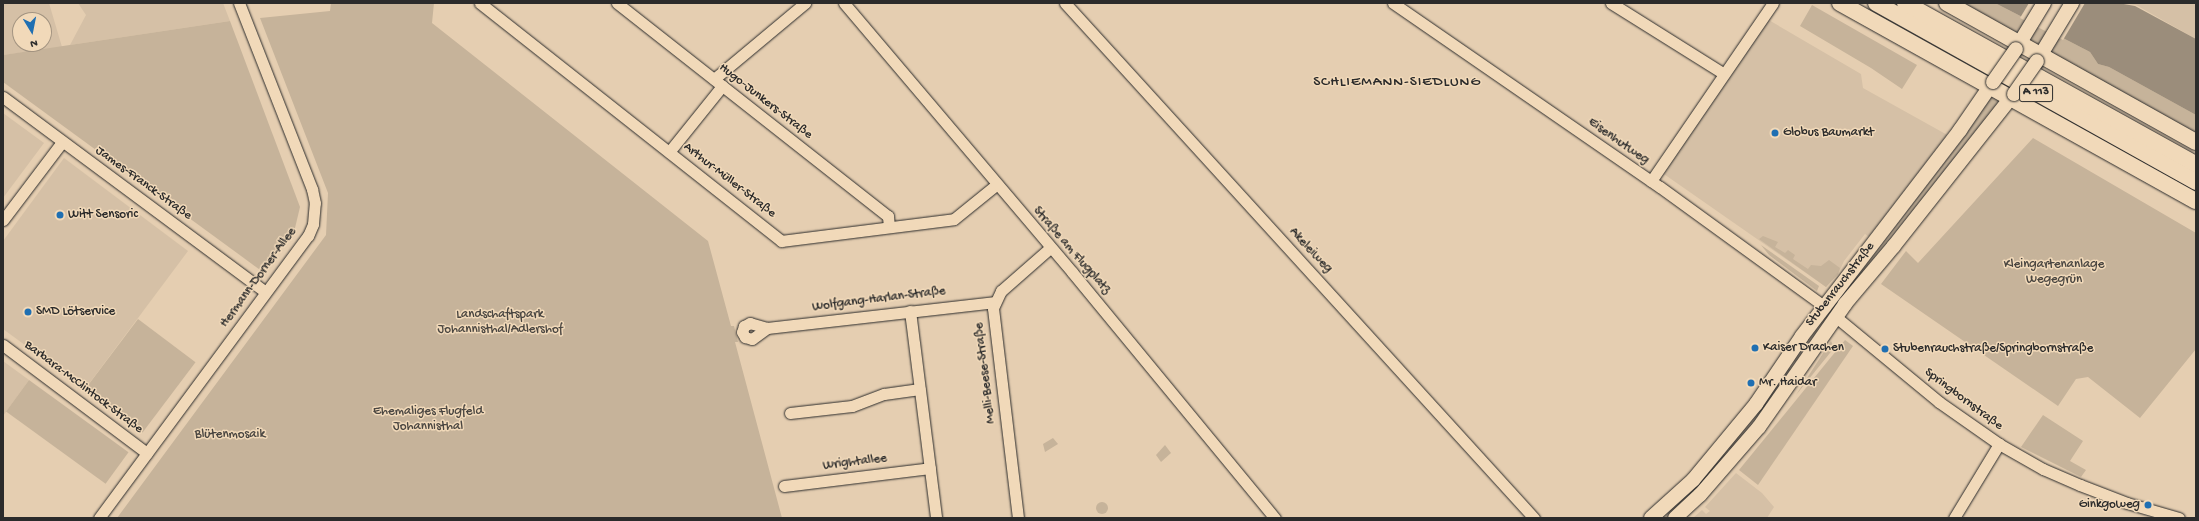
<!DOCTYPE html>
<meta charset="utf-8">
<style>
body{margin:0}
#map{position:relative;width:2199px;height:521px;overflow:hidden;background:#e5ceb1;font-family:"Gochi Hand",sans-serif}
div>[style]{position:absolute}
.built>*{inset:0;background:#d5c0a6}
.green>*{inset:0;background:#c6b39a;transform-origin:0 0}
.round{border-radius:50%}
.water>*{inset:0;background:#9b8d7b}
.pier>*{inset:0;background:#e5ceb1}
.roads{filter:drop-shadow(0 0 1px #2b2b2b) drop-shadow(0 0 1px #2b2b2b)}
.minor>*{height:11px;margin:-5.5px;padding:0 5.5px;transform-origin:5.5px;border-radius:5.5px;background:#f1d9b9}
.major>*{height:14px;margin:-7px;padding:0 7px;transform-origin:7px;border-radius:7px;background:#f1d9b9}
.highway>*{height:16px;margin:-8px;padding:0 8px;transform-origin:8px;border-radius:8px;background:#f1d9b9}
.bridges{filter:drop-shadow(0 0 1px #2b2b2b) drop-shadow(0 0 1px #2b2b2b)}
.major-bridge>*{height:14px;margin:-7px;padding:0 7px;transform-origin:7px;border-radius:7px;background:#f1d9b9}
.dots>*{width:11px;height:11px;translate:-50% -50%;box-sizing:border-box;border:2px solid #f1d9b9;border-radius:50%}
span{translate:-50% -50%;white-space:nowrap;text-align:center;line-height:1.15;-webkit-text-stroke:3px #f1d9b9;paint-order:stroke}
.shield-label span{padding:1px 3px;background:#f1d9b9;border:1px solid;border-radius:3px;-webkit-text-stroke-width:0}
.shield-label{font-size:12px;color:#2b2b2b;font-weight:700}
.street-label{font-size:13px;color:#2b2b2b}
.poi-label{font-size:13px;color:#2b2b2b}
.left{translate:0 -50%;text-align:left}
.right{translate:-100% -50%;text-align:right}
.park-label{font-size:13px;color:#4a4641}
.quarter-label{font-size:15px;color:#2b2b2b;letter-spacing:1px}
.frame{position:absolute;inset:0;border:4px solid #2b2b2b;pointer-events:none}
.north{position:absolute;left:12px;top:12px;width:40px;height:40px;box-sizing:border-box;background:#f1d9b9;border:1px solid #a29380;border-radius:50%;rotate:170deg;font-size:11px;font-weight:700;line-height:16px;text-align:center;color:#2b2b2b}
.north::after{content:'';display:block;margin:auto;width:14px;height:18px;background:#1f6fb2;clip-path:polygon(50% 0,100% 100%,50% 72%,0 100%)}
</style>
<div id="map">
<div class="built">
<i style="clip-path:polygon(evenodd,3px 3px,49px 3px,62px 47px,3px 55px,3px 3px,20px 20px,44px 20px,44px 44px,20px 44px,20px 20px)"></i>
<i style="clip-path:polygon(78px 3px,223px 3px,230px 21px,70px 45px,86px 15px)"></i>
<i style="clip-path:polygon(2122px 3px,2196px 3px,2196px 39px,2136px 5px)"></i>
<i style="clip-path:polygon(1767px 19px,1861px 74px,1863px 88px,1951px 137px,1872px 239px,1865px 234px,1844px 261px,1838px 274px,1826px 287px,1661px 172px)"></i>
<i style="clip-path:polygon(3px 113px,44px 143px,3px 198px)"></i>
<i style="clip-path:polygon(64px 158px,188px 251px,85px 389px,3px 329px,3px 241px)"></i>
<i style="clip-path:polygon(3px 361px,29px 380px,3px 416px)"></i>
<i style="clip-path:polygon(1736px 473px,1762px 493px,1774px 507px,1767px 518px,1693px 518px,1702px 510px,1706px 514px,1710px 511px,1705px 507px)"></i>
</div>
<div class="green">
<i style="clip-path:polygon(331px 3px,434px 3px,432px 23px,708px 241px,731px 326px,734px 326px,738px 342px,735px 342px,782px 518px,117px 518px,326px 235px,328px 193px,260px 18px,330px 11px)"></i>
<i style="clip-path:polygon(1956px 3px,1995px 3px,2090px 52px,2098px 64px,2109px 67px,2196px 115px,2196px 137px,1987px 16px,1978px 16px)"></i>
<i style="clip-path:polygon(1812px 5px,1917px 65px,1902px 89px,1871px 68px,1800px 26px)"></i>
<i style="clip-path:polygon(230px 21px,300px 207px,295px 228px,263px 272px,3px 82px,3px 55px)"></i>
<i style="clip-path:polygon(1989px 94px,2001px 99px,1844px 299px,1841px 297px)"></i>
<i style="clip-path:polygon(2033px 138px,2196px 233px,2196px 349px,2140px 418px,2088px 377px,2076px 379px,2058px 406px,1881px 284px,1906px 251px,1918px 263px)"></i>
<i style="clip-path:polygon(1763px 236px,1778px 242px,1775px 247px,1785px 253px,1788px 250px,1795px 255px,1793px 259px,1808px 269px,1811px 265px,1821px 266px,1829px 260px,1840px 268px,1838px 274px,1826px 287px,1759px 239px)"></i>
<i style="clip-path:polygon(1761px 245px,1819px 286px,1817px 291px,1769px 255px)"></i>
<i style="left:138px;top:319px;width:72px;height:88px;rotate:37deg"></i>
<i style="clip-path:polygon(1814px 327px,1819px 332px,1798px 364px,1791px 359px)"></i>
<i style="clip-path:polygon(1845px 340px,1853px 346px,1758px 485px,1739px 470px)"></i>
<i style="clip-path:polygon(1831px 341px,1834px 348px,1796px 395px)"></i>
<i style="clip-path:polygon(1788px 367px,1792px 371px,1733px 452px,1727px 447px)"></i>
<i style="left:29px;top:380px;width:123px;height:39px;rotate:36deg"></i>
<i style="clip-path:polygon(2043px 415px,2083px 441px,2070px 461px,2086px 470px,2081px 477px,2021px 447px)"></i>
<i style="clip-path:polygon(1053px 438px,1058px 444px,1045px 452px,1043px 444px)"></i>
<i style="clip-path:polygon(1165px 445px,1171px 453px,1161px 462px,1156px 455px)"></i>
<i style="clip-path:polygon(1723px 453px,1728px 458px,1669px 518px,1661px 518px,1683px 498px)"></i>
<i class="round" style="left:1096px;top:502px;width:12px;height:12px"></i>
</div>
<div class="water">
<i style="clip-path:polygon(1995px 3px,2118px 3px,2135px 6px,2196px 39px,2196px 115px,2109px 67px,2098px 64px,2090px 52px)"></i>
</div>
<div class="pier">
<i style="clip-path:polygon(2029px 3px,2085px 3px,2063px 40px,2020px 18px)"></i>
</div>
<div class="roads">
<div class="minor">
<i style="left:480px;top:3px;width:384px;rotate:38.3deg"></i>
<i style="left:781px;top:241px;width:174px;rotate:-7.2deg"></i>
<i style="left:954px;top:219px;width:54px;rotate:-39deg"></i>
<i style="left:617px;top:3px;width:345px;rotate:38.2deg"></i>
<i style="left:888px;top:216px;width:11px;rotate:85deg"></i>
<i style="left:844px;top:3px;width:353px;rotate:49.7deg"></i>
<i style="left:1072px;top:272px;width:319px;rotate:50.5deg"></i>
<i style="left:1065px;top:3px;width:697px;rotate:47.68deg"></i>
<i style="left:1393px;top:3px;width:324px;rotate:34.6deg"></i>
<i style="left:1660px;top:187px;width:204px;rotate:36deg"></i>
<i style="left:1611px;top:3px;width:133px;rotate:32.1deg"></i>
<i style="left:714px;top:79px;width:119px;rotate:-39.9deg"></i>
<i style="left:3px;top:97px;width:327px;rotate:36.6deg"></i>
<i style="left:669px;top:152px;width:85px;rotate:-51.2deg"></i>
<i style="left:1651px;top:181px;width:216px;rotate:-55.6deg"></i>
<i style="left:3px;top:220px;width:98px;rotate:-52.9deg"></i>
<i style="left:910px;top:311px;width:209px;rotate:82.8deg"></i>
<i style="left:1836px;top:317px;width:134px;rotate:39.5deg"></i>
<i style="left:1939px;top:402px;width:73px;rotate:35deg"></i>
<i style="left:1999px;top:444px;width:51px;rotate:29.6deg"></i>
<i style="left:2043px;top:469px;width:40px;rotate:23.4deg"></i>
<i style="left:2080px;top:485px;width:50px;rotate:21deg"></i>
<i style="left:2127px;top:503px;width:54px;rotate:16.1deg"></i>
<i style="left:767px;top:328px;width:18px;rotate:-164deg"></i>
<i style="left:750px;top:323px;width:7px;rotate:153deg"></i>
<i style="left:744px;top:326px;width:6px;rotate:108deg"></i>
<i style="left:742px;top:332px;width:6px;rotate:59deg"></i>
<i style="left:745px;top:337px;width:7px;rotate:16deg"></i>
<i style="left:752px;top:339px;width:19px;rotate:-36deg"></i>
<i style="left:767px;top:328px;width:228px;rotate:-6.5deg"></i>
<i style="left:3px;top:345px;width:180px;rotate:36.9deg"></i>
<i style="left:790px;top:413px;width:62px;rotate:-6.4deg"></i>
<i style="left:852px;top:406px;width:34px;rotate:-21deg"></i>
<i style="left:884px;top:394px;width:36px;rotate:-8deg"></i>
<i style="left:784px;top:486px;width:147px;rotate:-7deg"></i>
<i style="left:99px;top:518px;width:351px;rotate:-53.5deg"></i>
<i style="left:308px;top:236px;width:13px;rotate:-67deg"></i>
<i style="left:313px;top:224px;width:21px;rotate:-85deg"></i>
<i style="left:315px;top:203px;width:14px;rotate:-102deg"></i>
<i style="left:312px;top:189px;width:200px;rotate:-111.4deg"></i>
<i style="left:1018px;top:518px;width:211px;rotate:-96.8deg"></i>
<i style="left:993px;top:308px;width:19px;rotate:-65deg"></i>
<i style="left:1001px;top:291px;width:65px;rotate:-41.3deg"></i>
<i style="left:1954px;top:518px;width:87px;rotate:-58.7deg"></i>
</div>
<div class="major">
<i style="left:2016px;top:49px;width:54px;rotate:-58.7deg"></i>
<i style="left:2037px;top:61px;width:68px;rotate:-58.9deg"></i>
<i style="left:1651px;top:518px;width:57px;rotate:-42.1deg"></i>
<i style="left:1693px;top:480px;width:99px;rotate:-50.3deg"></i>
<i style="left:1756px;top:404px;width:82px;rotate:-55.9deg"></i>
<i style="left:1802px;top:336px;width:260px;rotate:-52.5deg"></i>
<i style="left:1960px;top:130px;width:58px;rotate:-55.5deg"></i>
<i style="left:1675px;top:518px;width:34px;rotate:-43deg"></i>
<i style="left:1700px;top:495px;width:90px;rotate:-49.1deg"></i>
<i style="left:1759px;top:427px;width:150px;rotate:-55deg"></i>
<i style="left:1845px;top:304px;width:75px;rotate:-49.9deg"></i>
<i style="left:1893px;top:247px;width:195px;rotate:-51.7deg"></i>
</div>
<div class="highway">
<i style="left:1840px;top:3px;width:407px;rotate:29.1deg"></i>
<i style="left:1876px;top:3px;width:367px;rotate:29.2deg"></i>
<i style="left:1905px;top:3px;width:333px;rotate:29deg"></i>
<i style="left:1947px;top:3px;width:285px;rotate:29.2deg"></i>
</div>
</div>
<div class="bridges">
<div class="major-bridge">
<i style="left:1993px;top:82px;width:40px;rotate:-55.1deg"></i>
<i style="left:2014px;top:94px;width:40px;rotate:-55.1deg"></i>
</div>
</div>
<div class="dots">
<i style="left:1775px;top:133px;background:#1f6fb2"></i>
<i style="left:60px;top:215px;background:#1f6fb2"></i>
<i style="left:28px;top:312px;background:#1f6fb2"></i>
<i style="left:1755px;top:348px;background:#1f6fb2"></i>
<i style="left:1885px;top:349px;background:#1f6fb2"></i>
<i style="left:1751px;top:383px;background:#1f6fb2"></i>
<i style="left:2148px;top:505px;background:#1f6fb2"></i>
</div>
<div class="shield-label">
<span style="left:2036px;top:93px">A 113</span>
</div>
<div class="street-label">
<span style="left:765px;top:102px;rotate:38deg">Hugo-Junkers-Straße</span>
<span style="left:1618px;top:142px;rotate:35deg">Eisenhutweg</span>
<span style="left:729px;top:181px;rotate:38deg">Arthur-Müller-Straße</span>
<span style="left:143px;top:184px;rotate:36deg">James-Franck-Straße</span>
<span style="left:1071px;top:251px;rotate:49deg">Straße am Flugplatz</span>
<span style="left:1310px;top:251px;rotate:47deg">Akeleiweg</span>
<span style="left:259px;top:278px;rotate:-54deg">Hermann-Dorner-Allee</span>
<span style="left:1841px;top:285px;rotate:-52deg">Stubenrauchstraße</span>
<span style="left:879px;top:300px;rotate:-7deg">Wolfgang-Harlan-Straße</span>
<span style="left:986px;top:373px;rotate:-97deg">Melli-Beese-Straße</span>
<span style="left:83px;top:388px;rotate:37deg">Barbara-McClintock-Straße</span>
<span style="left:1963px;top:400px;rotate:37deg">Springbornstraße</span>
<span style="left:855px;top:463px;rotate:-7deg">Wrightallee</span>
</div>
<div class="poi-label">
<span class="left" style="left:1783px;top:133px">Globus Baumarkt</span>
<span class="left" style="left:68px;top:215px">Witt Sensoric</span>
<span class="left" style="left:36px;top:312px">SMD Lötservice</span>
<span class="left" style="left:1763px;top:348px">Kaiser Drachen</span>
<span class="left" style="left:1893px;top:349px">Stubenrauchstraße/Springbornstraße</span>
<span class="left" style="left:1759px;top:383px">Mr. Haidar</span>
<span class="right" style="left:2140px;top:505px">Ginkgoweg</span>
</div>
<div class="park-label">
<span style="left:2054px;top:273px">Kleingartenanlage<br>Wegegrün</span>
<span style="left:500px;top:323px">Landschaftspark<br>Johannisthal/Adlershof</span>
<span style="left:428px;top:420px">Ehemaliges Flugfeld<br>Johannisthal</span>
<span style="left:230px;top:435px">Blütenmosaik</span>
</div>
<div class="quarter-label">
<span style="left:1397px;top:83px">SCHLIEMANN-SIEDLUNG</span>
</div>
<div class="frame"></div>
<div class="north">N</div>
</div>
